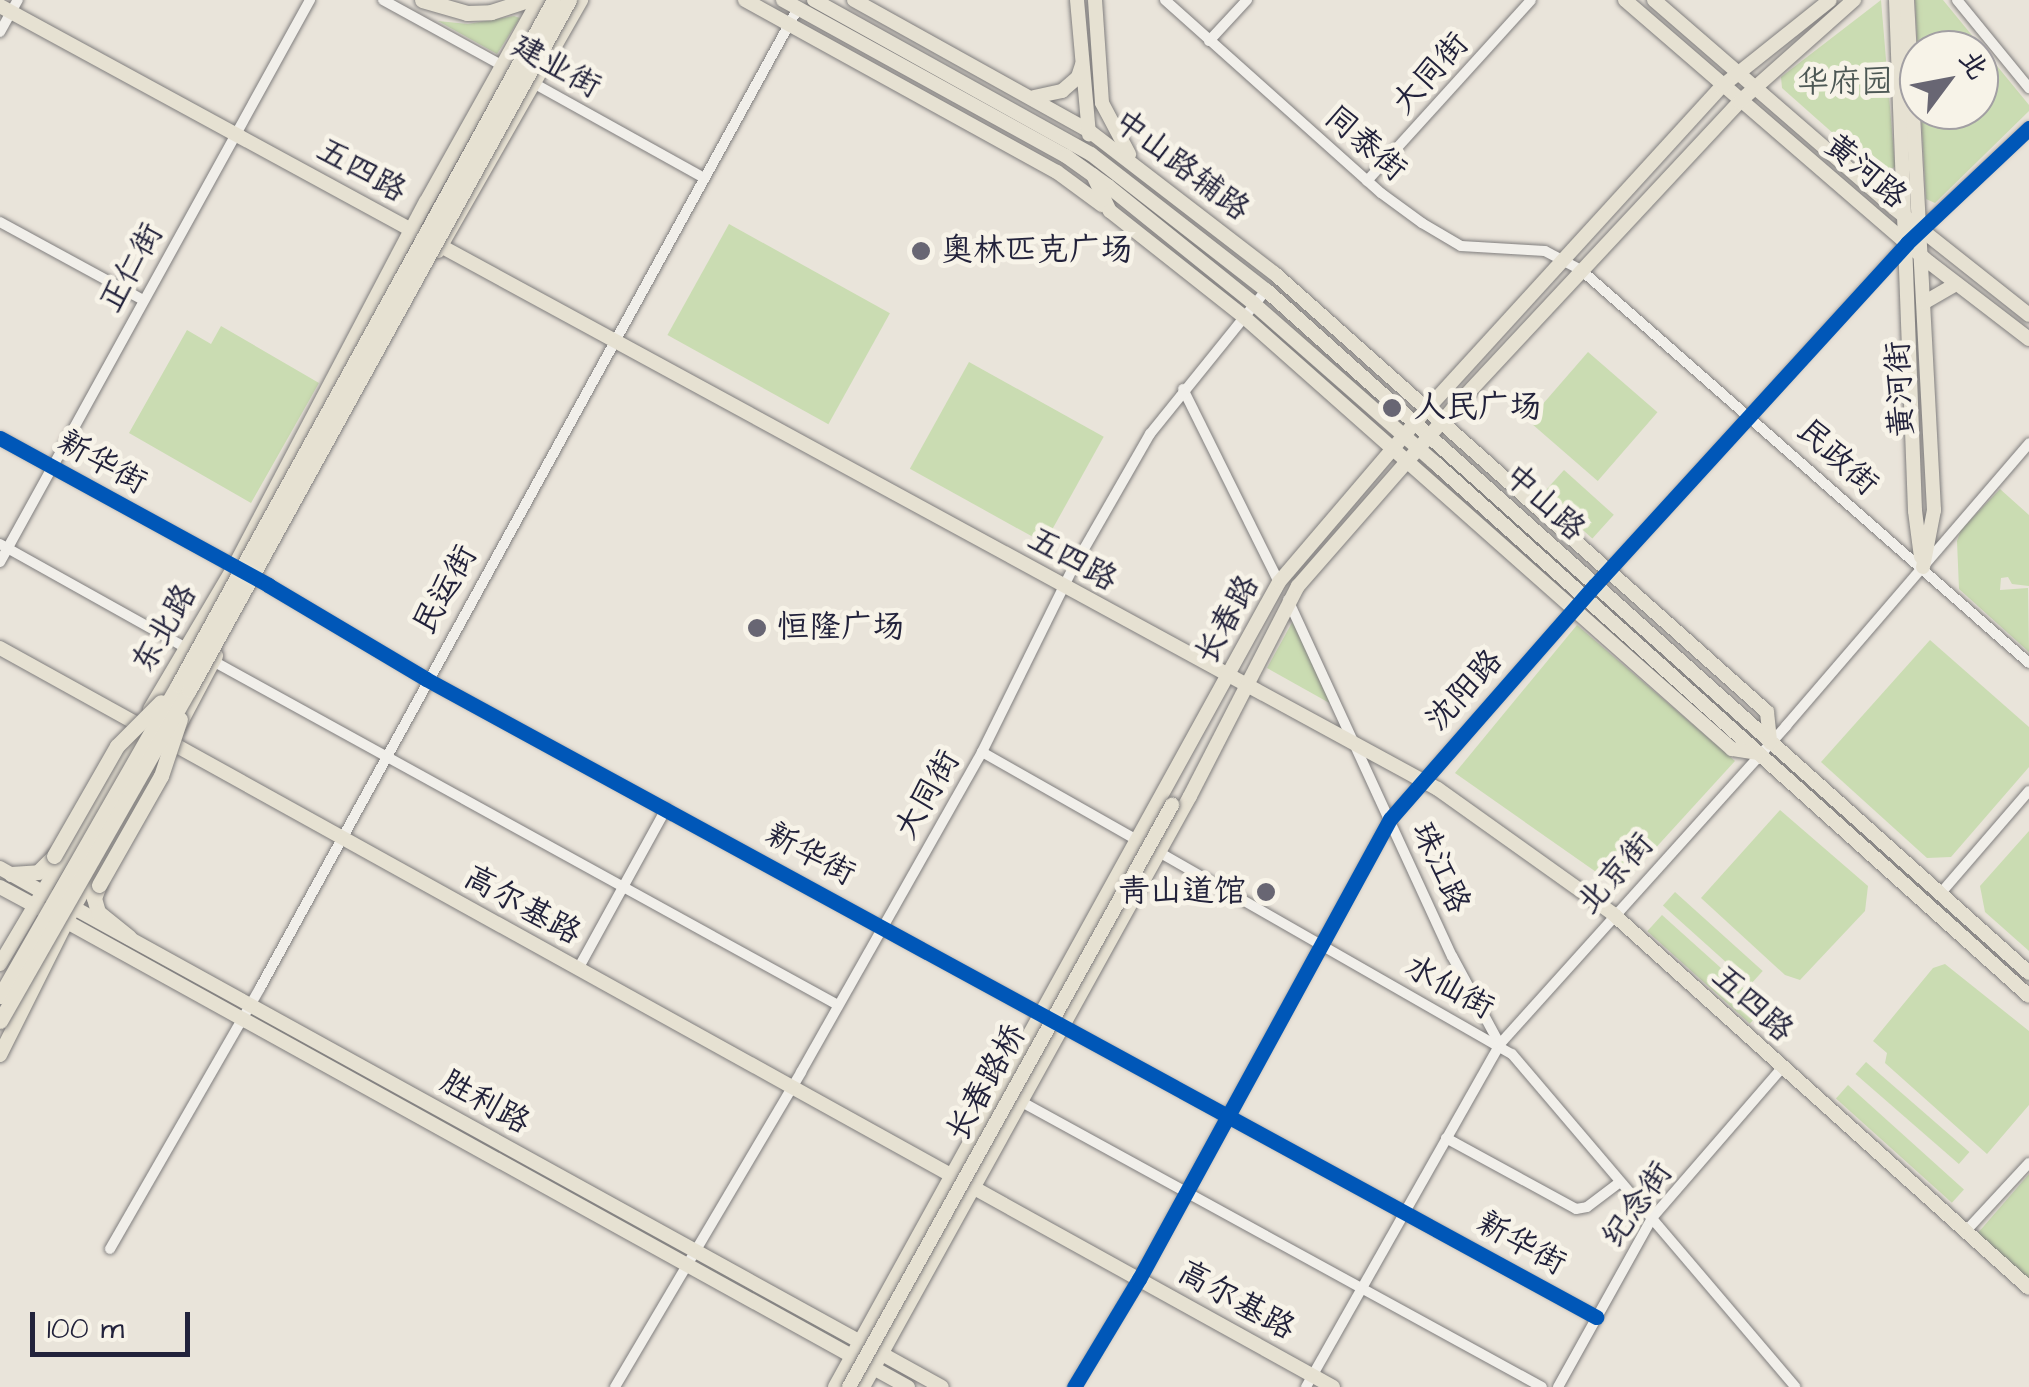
<!DOCTYPE html>
<meta charset="utf-8">
<style>
body{margin:0}
#map{position:relative;width:2029px;height:1387px;overflow:hidden;background:#e9e4da;font-family:"Architects Daughter","LXGW WenKai TC",sans-serif}
div>[style]{position:absolute}
.green>*{inset:0;background:#cadcb2;transform-origin:0 0}
.roads{filter:drop-shadow(0 0 2px #807e7e) drop-shadow(0 0 2px #807e7e)}
.minor>*{height:10px;margin:-5px;padding:0 5px;transform-origin:5px;border-radius:5px;background:#f1efea}
.major>*{height:14px;margin:-7px;padding:0 7px;transform-origin:7px;border-radius:7px;background:#e6e1d2}
.highway>*{height:15px;margin:-7.5px;padding:0 7.5px;transform-origin:7.5px;border-radius:7.5px;background:#e6e1d2}
.bridges{filter:drop-shadow(0 0 2px #807e7e) drop-shadow(0 0 2px #807e7e)}
.major-bridge>*{height:14px;margin:-7px;padding:0 7px;transform-origin:7px;border-radius:7px;background:#e6e1d2}
.highway-bridge>*{height:15px;margin:-7.5px;padding:0 7.5px;transform-origin:7.5px;border-radius:7.5px;background:#e6e1d2}
.cycleway>*{height:15px;margin:-7.5px;padding:0 7.5px;transform-origin:7.5px;border-radius:7.5px;background:#0057b8}
.dots>*{width:28px;height:28px;translate:-50% -50%;box-sizing:border-box;border:5px solid #f7f3e8;border-radius:50%}
span{translate:-50% -50%;white-space:nowrap;text-align:center;line-height:1.15;-webkit-text-stroke:10px #f7f3e8;paint-order:stroke}
.street-label{font-size:32px;color:#22223b}
.park-label{font-size:32px;color:#4d5855}
.poi-label{font-size:32px;color:#22223b}
.left{translate:0 -50%;text-align:left}
.right{translate:-100% -50%;text-align:right}
.north{position:absolute;left:1899px;top:30px;width:100px;height:100px;box-sizing:border-box;background:#f7f3e8;border:2px solid #a29fa3;border-radius:50%;rotate:58deg;font-size:28px;font-weight:700;line-height:40px;text-align:center;color:#22223b}
.north::after{content:'';display:block;margin:auto;width:35px;height:45px;background:#686673;clip-path:polygon(50% 0,100% 100%,50% 72%,0 100%)}
.scale{position:absolute;left:30px;top:1312px;width:160px;height:45px;box-sizing:border-box;border:5px solid #22223b;border-top:0;padding-left:12px;font-size:30px;line-height:35px;white-space:nowrap;color:#22223b;-webkit-text-stroke:8px #f7f3e8;paint-order:stroke}
</style>
<div id="map">
<div class="green">
<i style="clip-path:polygon(1881px 0,1895px 167px,1879px 174px,1782px 88px,1781px 77px)"></i>
<i style="clip-path:polygon(1915px 0,1943px 0,2029px 105px,2029px 111px,1935px 203px,1926px 199px,1921px 110px,1979px 110px,1979px 50px,1919px 50px,1919px 73px)"></i>
<i style="clip-path:polygon(514px 16px,520px 18px,497px 54px,438px 21px,468px 24px)"></i>
<i style="left:729px;top:224px;width:184px;height:127px;rotate:29deg"></i>
<i style="clip-path:polygon(221px 326px,319px 383px,251px 503px,129px 433px,187px 330px,211px 344px)"></i>
<i style="left:1588px;top:352px;width:92px;height:91px;rotate:41deg"></i>
<i style="left:969px;top:362px;width:154px;height:122px;rotate:29deg"></i>
<i style="left:1564px;top:470px;width:67px;height:32px;rotate:42deg"></i>
<i style="clip-path:polygon(2000px 489px,2029px 515px,2029px 586px,2012px 584px,2008px 577px,2001px 578px,2000px 590px,2028px 588px,2029px 652px,1959px 589px,1957px 541px,1961px 530px)"></i>
<i style="clip-path:polygon(1294px 619px,1333px 705px,1267px 668px)"></i>
<i style="clip-path:polygon(1577px 625px,1735px 761px,1619px 888px,1455px 773px)"></i>
<i style="clip-path:polygon(1930px 640px,2029px 727px,2029px 767px,1951px 857px,1927px 858px,1821px 762px)"></i>
<i style="clip-path:polygon(1780px 810px,1868px 886px,1865px 911px,1800px 980px,1785px 975px,1701px 898px)"></i>
<i style="clip-path:polygon(2029px 831px,2029px 951px,1985px 912px,1980px 886px)"></i>
<i style="left:1675px;top:892px;width:118px;height:18px;rotate:42deg"></i>
<i style="left:1662px;top:915px;width:138px;height:22px;rotate:42deg"></i>
<i style="clip-path:polygon(1945px 964px,2029px 1031px,2029px 1105px,1987px 1154px,1885px 1063px,1887px 1053px,1873px 1041px,1933px 968px)"></i>
<i style="left:1866px;top:1062px;width:137px;height:16px;rotate:41deg"></i>
<i style="left:1848px;top:1085px;width:156px;height:18px;rotate:42deg"></i>
<i style="clip-path:polygon(2029px 1174px,2029px 1281px,1977px 1234px)"></i>
</div>
<div class="roads">
<div class="minor">
<i style="left:383px;top:0;width:139px;rotate:28.8deg"></i>
<i style="left:1165px;top:0;width:290px;rotate:41.8deg"></i>
<i style="left:1381px;top:193px;width:51px;rotate:36.2deg"></i>
<i style="left:1422px;top:223px;width:45px;rotate:30.5deg"></i>
<i style="left:1461px;top:246px;width:84px;rotate:3.4deg"></i>
<i style="left:1545px;top:251px;width:41px;rotate:27.8deg"></i>
<i style="left:1581px;top:270px;width:596px;rotate:41.26deg"></i>
<i style="left:1957px;top:0;width:114px;rotate:50.7deg"></i>
<i style="left:0;top:32px;width:37px;rotate:-61deg"></i>
<i style="left:1209px;top:41px;width:56px;rotate:-47.2deg"></i>
<i style="left:528px;top:80px;width:201px;rotate:29.1deg"></i>
<i style="left:1367px;top:181px;width:244px;rotate:-47.8deg"></i>
<i style="left:0;top:222px;width:163px;rotate:28.6deg"></i>
<i style="left:1919px;top:231px;width:151px;rotate:-43.1deg"></i>
<i style="left:1183px;top:389px;width:216px;rotate:63.6deg"></i>
<i style="left:0;top:438px;width:306px;rotate:28.7deg"></i>
<i style="left:268px;top:585px;width:184px;rotate:30.7deg"></i>
<i style="left:426px;top:679px;width:1333px;rotate:28.6deg"></i>
<i style="left:0;top:544px;width:213px;rotate:29.2deg"></i>
<i style="left:0;top:562px;width:642px;rotate:-61.12deg"></i>
<i style="left:1592px;top:589px;width:468px;rotate:-47.7deg"></i>
<i style="left:1288px;top:600px;width:392px;rotate:65.3deg"></i>
<i style="left:1452px;top:956px;width:99px;rotate:61.6deg"></i>
<i style="left:213px;top:661px;width:711px;rotate:28.84deg"></i>
<i style="left:982px;top:752px;width:184px;rotate:29.6deg"></i>
<i style="left:1157px;top:851px;width:409px;rotate:29.8deg"></i>
<i style="left:1512px;top:1054px;width:437px;rotate:49.6deg"></i>
<i style="left:1940px;top:894px;width:136px;rotate:-49.2deg"></i>
<i style="left:578px;top:969px;width:183px;rotate:-61.2deg"></i>
<i style="left:1020px;top:1101px;width:595px;rotate:28.72deg"></i>
<i style="left:1446px;top:1138px;width:148px;rotate:28.6deg"></i>
<i style="left:1576px;top:1209px;width:11px;rotate:-10deg"></i>
<i style="left:1587px;top:1207px;width:41px;rotate:-37.1deg"></i>
<i style="left:1965px;top:1232px;width:94px;rotate:-47.2deg"></i>
<i style="left:110px;top:1249px;width:301px;rotate:-60.1deg"></i>
<i style="left:260px;top:988px;width:1118px;rotate:-61.23deg"></i>
<i style="left:615px;top:1387px;width:366px;rotate:-59.4deg"></i>
<i style="left:801px;top:1072px;width:368px;rotate:-60.5deg"></i>
<i style="left:982px;top:752px;width:203px;rotate:-63.7deg"></i>
<i style="left:1072px;top:570px;width:157px;rotate:-60.2deg"></i>
<i style="left:1150px;top:434px;width:185px;rotate:-51.1deg"></i>
<i style="left:1074px;top:1387px;width:126px;rotate:-59deg"></i>
<i style="left:1139px;top:1279px;width:524px;rotate:-61.38deg"></i>
<i style="left:1390px;top:819px;width:283px;rotate:-48.7deg"></i>
<i style="left:1306px;top:1387px;width:394px;rotate:-60.5deg"></i>
<i style="left:1500px;top:1044px;width:428px;rotate:-48deg"></i>
<i style="left:1786px;top:726px;width:373px;rotate:-49.3deg"></i>
<i style="left:1558px;top:1387px;width:193px;rotate:-60.9deg"></i>
<i style="left:1652px;top:1218px;width:198px;rotate:-49.1deg"></i>
</div>
<div class="major">
<i style="left:745px;top:0;width:356px;rotate:28.9deg"></i>
<i style="left:1057px;top:172px;width:56px;rotate:36.3deg"></i>
<i style="left:783px;top:0;width:323px;rotate:28.9deg"></i>
<i style="left:1066px;top:156px;width:52px;rotate:35.5deg"></i>
<i style="left:1108px;top:186px;width:188px;rotate:38.9deg"></i>
<i style="left:1254px;top:304px;width:240px;rotate:41.3deg"></i>
<i style="left:1434px;top:462px;width:799px;rotate:41.91deg"></i>
<i style="left:814px;top:0;width:317px;rotate:29.1deg"></i>
<i style="left:1091px;top:154px;width:222px;rotate:37.9deg"></i>
<i style="left:1266px;top:290px;width:1024px;rotate:41.83deg"></i>
<i style="left:854px;top:0;width:268px;rotate:29.1deg"></i>
<i style="left:1088px;top:130px;width:235px;rotate:37.6deg"></i>
<i style="left:1274px;top:273px;width:660px;rotate:41.68deg"></i>
<i style="left:1767px;top:712px;width:31px;rotate:84deg"></i>
<i style="left:1077px;top:0;width:135px;rotate:84.9deg"></i>
<i style="left:1095px;top:0;width:103px;rotate:86.1deg"></i>
<i style="left:1102px;top:103px;width:58px;rotate:62.1deg"></i>
<i style="left:1625px;top:0;width:403px;rotate:40.8deg"></i>
<i style="left:1930px;top:263px;width:125px;rotate:37.5deg"></i>
<i style="left:1654px;top:0;width:318px;rotate:40.9deg"></i>
<i style="left:1894px;top:208px;width:172px;rotate:38.4deg"></i>
<i style="left:1896px;top:0;width:511px;rotate:87.87deg"></i>
<i style="left:1915px;top:511px;width:46px;rotate:82.6deg"></i>
<i style="left:1907px;top:0;width:511px;rotate:86.97deg"></i>
<i style="left:1934px;top:510px;width:58px;rotate:100.9deg"></i>
<i style="left:0;top:6px;width:1637px;rotate:28.57deg"></i>
<i style="left:1438px;top:789px;width:215px;rotate:35.5deg"></i>
<i style="left:1613px;top:914px;width:559px;rotate:41.96deg"></i>
<i style="left:1034px;top:97px;width:29px;rotate:-12deg"></i>
<i style="left:1062px;top:91px;width:21px;rotate:-41deg"></i>
<i style="left:1078px;top:77px;width:13px;rotate:-72deg"></i>
<i style="left:1093px;top:175px;width:40px;rotate:65deg"></i>
<i style="left:1110px;top:211px;width:171px;rotate:38.3deg"></i>
<i style="left:1244px;top:317px;width:652px;rotate:41.52deg"></i>
<i style="left:1732px;top:749px;width:26px;rotate:9deg"></i>
<i style="left:438px;top:251px;width:289px;rotate:-60.3deg"></i>
<i style="left:1925px;top:302px;width:36px;rotate:-30deg"></i>
<i style="left:0;top:648px;width:1524px;rotate:29deg"></i>
<i style="left:150px;top:709px;width:165px;rotate:-59.4deg"></i>
<i style="left:234px;top:567px;width:412px;rotate:-62.3deg"></i>
<i style="left:426px;top:202px;width:231px;rotate:-60.8deg"></i>
<i style="left:177px;top:730px;width:84px;rotate:-62.2deg"></i>
<i style="left:0;top:868px;width:55px;rotate:29.4deg"></i>
<i style="left:0;top:887px;width:47px;rotate:28.2deg"></i>
<i style="left:67px;top:904px;width:999px;rotate:28.9deg"></i>
<i style="left:60px;top:918px;width:969px;rotate:28.95deg"></i>
<i style="left:0;top:964px;width:274px;rotate:-59.3deg"></i>
<i style="left:0;top:1055px;width:165px;rotate:-63.4deg"></i>
<i style="left:74px;top:907px;width:178px;rotate:-59.7deg"></i>
<i style="left:835px;top:1387px;width:919px;rotate:-61.12deg"></i>
<i style="left:1279px;top:582px;width:228px;rotate:-49.5deg"></i>
<i style="left:1427px;top:409px;width:436px;rotate:-47.6deg"></i>
<i style="left:1721px;top:87px;width:139px;rotate:-38.6deg"></i>
<i style="left:863px;top:1387px;width:675px;rotate:-61.04deg"></i>
<i style="left:1190px;top:796px;width:236px;rotate:-62.8deg"></i>
<i style="left:1298px;top:586px;width:235px;rotate:-48.8deg"></i>
<i style="left:1453px;top:409px;width:420px;rotate:-47deg"></i>
<i style="left:1739px;top:102px;width:154px;rotate:-41.6deg"></i>
</div>
<div class="highway">
<i style="left:422px;top:0;width:47px;rotate:16.1deg"></i>
<i style="left:467px;top:13px;width:24px;rotate:-2deg"></i>
<i style="left:491px;top:12px;width:40px;rotate:-18deg"></i>
<i style="left:11px;top:874px;width:27px;rotate:-4deg"></i>
<i style="left:38px;top:872px;width:23px;rotate:-45deg"></i>
<i style="left:99px;top:885px;width:14px;rotate:111deg"></i>
<i style="left:94px;top:898px;width:15px;rotate:74deg"></i>
<i style="left:98px;top:912px;width:40px;rotate:39deg"></i>
</div>
</div>
<div class="bridges">
<div class="major-bridge">
<i style="left:849px;top:1387px;width:666px;rotate:-60.97deg"></i>
</div>
<div class="highway-bridge">
<i style="left:54px;top:856px;width:127px;rotate:-60.2deg"></i>
<i style="left:117px;top:746px;width:62px;rotate:-45deg"></i>
<i style="left:99px;top:885px;width:125px;rotate:-60.4deg"></i>
<i style="left:161px;top:776px;width:60px;rotate:-71.6deg"></i>
<i style="left:0;top:996px;width:358px;rotate:-60.2deg"></i>
<i style="left:178px;top:685px;width:781px;rotate:-61.24deg"></i>
<i style="left:0;top:1021px;width:381px;rotate:-60.3deg"></i>
<i style="left:189px;top:690px;width:788px;rotate:-61.16deg"></i>
</div>
</div>
<div class="cycleway">
<i style="left:0;top:438px;width:306px;rotate:28.7deg"></i>
<i style="left:268px;top:585px;width:184px;rotate:30.7deg"></i>
<i style="left:426px;top:679px;width:1333px;rotate:28.6deg"></i>
<i style="left:1074px;top:1387px;width:126px;rotate:-59deg"></i>
<i style="left:1139px;top:1279px;width:524px;rotate:-61.38deg"></i>
<i style="left:1390px;top:819px;width:311px;rotate:-48.8deg"></i>
<i style="left:1595px;top:585px;width:463px;rotate:-47.6deg"></i>
<i style="left:1907px;top:243px;width:168px;rotate:-43.3deg"></i>
</div>
<div class="dots">
<i style="left:921px;top:251px;background:#686673"></i>
<i style="left:1392px;top:408px;background:#686673"></i>
<i style="left:757px;top:628px;background:#686673"></i>
<i style="left:1266px;top:892px;background:#686673"></i>
</div>
<div class="street-label">
<span style="left:556px;top:67px;rotate:29deg">建业街</span>
<span style="left:1431px;top:74px;rotate:-48deg">大同街</span>
<span style="left:1365px;top:144px;rotate:41deg">同泰街</span>
<span style="left:1181px;top:166px;rotate:37deg">中山路辅路</span>
<span style="left:361px;top:171px;rotate:29deg">五四路</span>
<span style="left:1865px;top:172px;rotate:40deg">黄河路</span>
<span style="left:132px;top:268px;rotate:-61deg">正仁街</span>
<span style="left:1901px;top:389px;rotate:-93deg">黄河街</span>
<span style="left:1837px;top:458px;rotate:42deg">民政街</span>
<span style="left:102px;top:463px;rotate:29deg">新华街</span>
<span style="left:1544px;top:503px;rotate:42deg">中山路</span>
<span style="left:1072px;top:560px;rotate:29deg">五四路</span>
<span style="left:446px;top:590px;rotate:-61deg">民运街</span>
<span style="left:1228px;top:620px;rotate:-61deg">长春路</span>
<span style="left:165px;top:629px;rotate:-60deg">东北路</span>
<span style="left:1465px;top:691px;rotate:-48deg">沈阳路</span>
<span style="left:928px;top:795px;rotate:-60deg">大同街</span>
<span style="left:810px;top:855px;rotate:28deg">新华街</span>
<span style="left:1440px;top:868px;rotate:66deg">珠江路</span>
<span style="left:1616px;top:874px;rotate:-48deg">北京街</span>
<span style="left:522px;top:906px;rotate:29deg">高尔基路</span>
<span style="left:1449px;top:988px;rotate:29deg">水仙街</span>
<span style="left:1752px;top:1004px;rotate:42deg">五四路</span>
<span style="left:987px;top:1083px;rotate:-61deg">长春路桥</span>
<span style="left:485px;top:1103px;rotate:29deg">胜利路</span>
<span style="left:1638px;top:1205px;rotate:-55deg">纪念街</span>
<span style="left:1521px;top:1244px;rotate:29deg">新华街</span>
<span style="left:1236px;top:1301px;rotate:29deg">高尔基路</span>
</div>
<div class="park-label">
<span style="left:1845px;top:83px">华府园</span>
</div>
<div class="poi-label">
<span class="left" style="left:941px;top:251px">奥林匹克广场</span>
<span class="left" style="left:1414px;top:408px">人民广场</span>
<span class="left" style="left:777px;top:628px">恒隆广场</span>
<span class="right" style="left:1246px;top:892px">青山道馆</span>
</div>
<div class="north">北</div>
<div class="scale">100 m</div>
</div>
